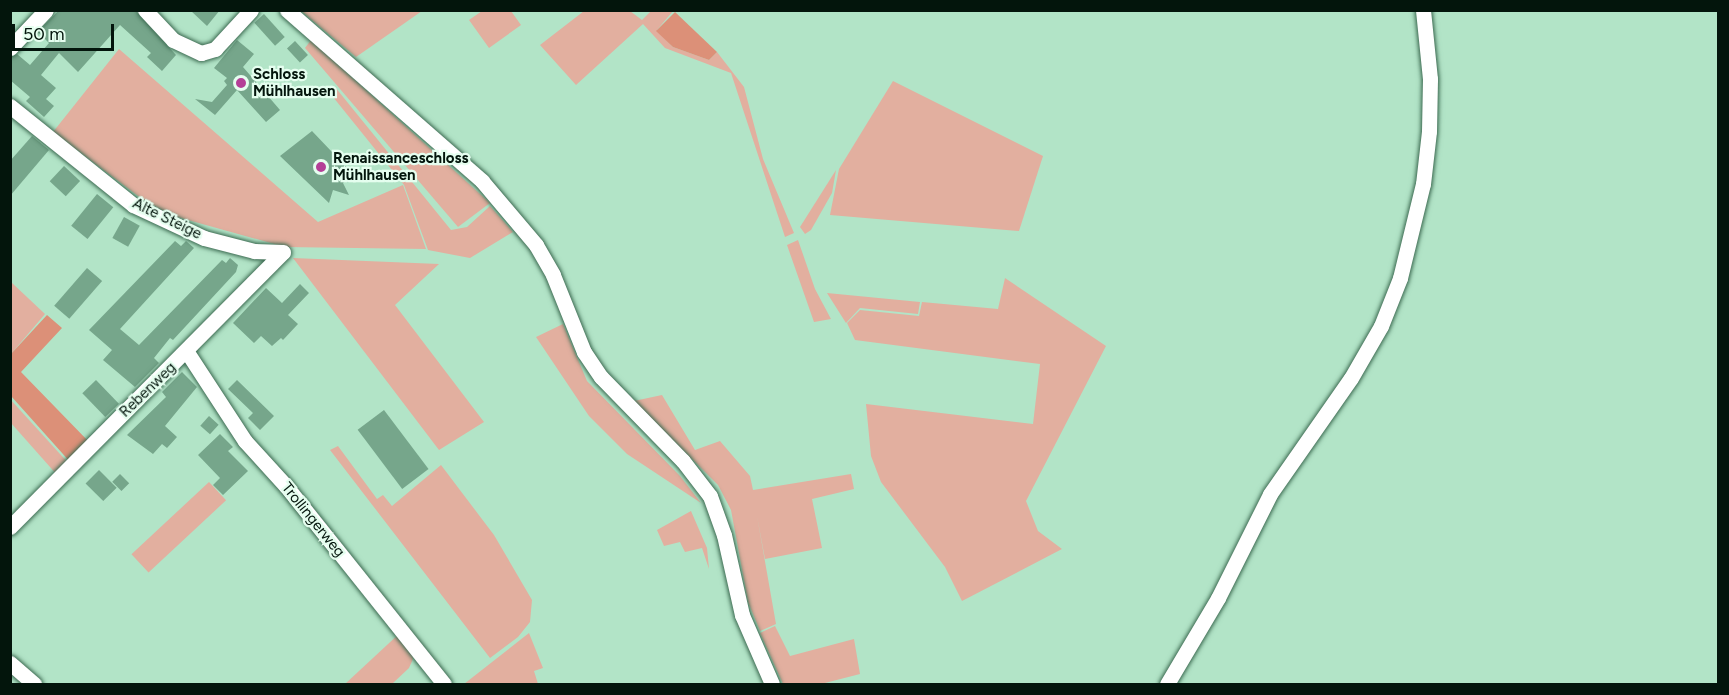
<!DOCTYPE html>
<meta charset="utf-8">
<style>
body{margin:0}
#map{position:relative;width:1729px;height:695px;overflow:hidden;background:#b2e4c7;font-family:Figtree,sans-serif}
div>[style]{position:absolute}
.green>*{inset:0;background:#e2af9f;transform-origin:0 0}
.forest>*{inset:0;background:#dc9078}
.building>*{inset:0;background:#76a68b;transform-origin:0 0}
.roads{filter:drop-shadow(0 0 2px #3c6a51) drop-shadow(0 0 2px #3c6a51)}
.minor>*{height:15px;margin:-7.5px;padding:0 7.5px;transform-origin:7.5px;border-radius:7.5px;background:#fff}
.dots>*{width:16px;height:16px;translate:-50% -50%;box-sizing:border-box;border:3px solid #e5feef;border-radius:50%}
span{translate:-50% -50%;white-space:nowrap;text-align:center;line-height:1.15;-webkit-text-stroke:4.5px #e5feef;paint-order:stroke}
.poi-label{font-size:15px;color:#03150c;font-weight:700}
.left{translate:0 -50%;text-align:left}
.street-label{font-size:15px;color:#03150c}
.frame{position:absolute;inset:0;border:12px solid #03150c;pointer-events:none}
.scale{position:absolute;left:12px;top:24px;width:102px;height:27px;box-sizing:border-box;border:3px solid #03150c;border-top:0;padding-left:8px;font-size:18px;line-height:21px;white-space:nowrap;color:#03150c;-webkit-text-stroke:4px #e5feef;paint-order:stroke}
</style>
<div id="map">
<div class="green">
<i style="clip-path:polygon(301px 11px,301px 10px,422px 11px,356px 57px)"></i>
<i style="clip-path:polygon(482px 11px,511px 11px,521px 25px,489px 48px,469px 20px)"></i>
<i style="clip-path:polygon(584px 11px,630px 11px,642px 20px,651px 11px,673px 11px,657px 30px,673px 47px,709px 60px,717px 52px,744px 87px,763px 159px,794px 233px,785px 237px,731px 73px,665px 48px,643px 24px,576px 85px,540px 45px)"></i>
<i style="clip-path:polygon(311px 40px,490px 203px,458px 227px,305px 48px)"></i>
<i style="clip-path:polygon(119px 49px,318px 222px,403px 185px,426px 249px,285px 247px,170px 215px,138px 196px,53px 132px)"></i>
<i style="clip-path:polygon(893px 81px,1043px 156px,1019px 231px,830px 215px,839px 169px)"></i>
<i style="clip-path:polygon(335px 87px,451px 230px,467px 227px,490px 206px,513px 232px,470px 258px,428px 250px,404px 185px,329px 92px)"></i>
<i style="clip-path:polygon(836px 170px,832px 193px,811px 230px,805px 234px,800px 227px)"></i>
<i style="clip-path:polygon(798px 240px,815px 289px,831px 319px,814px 322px,787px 245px)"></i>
<i style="clip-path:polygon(293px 258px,439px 264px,395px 305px,484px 422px,439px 450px)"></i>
<i style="clip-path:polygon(1005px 278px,1106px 346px,1026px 501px,1038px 531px,1062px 549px,962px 601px,945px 567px,881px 482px,871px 456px,866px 404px,1033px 424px,1040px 364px,855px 340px,847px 323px,860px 310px,919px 316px,922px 302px,998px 309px)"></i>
<i style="clip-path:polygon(11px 282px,45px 314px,11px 354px)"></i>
<i style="clip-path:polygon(827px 293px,920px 302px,918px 314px,860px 308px,846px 323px)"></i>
<i style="clip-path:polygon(563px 324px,587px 381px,680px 476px,701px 503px,627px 454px,589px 416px,536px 337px)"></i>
<i style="clip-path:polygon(662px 395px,695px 450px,720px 441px,750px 476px,753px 490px,851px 474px,854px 489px,812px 499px,822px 548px,765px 559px,757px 516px,776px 624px,760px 631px,748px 602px,731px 510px,718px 485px,634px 401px)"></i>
<i style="clip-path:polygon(10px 399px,70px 465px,58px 476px,11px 423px)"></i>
<i style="clip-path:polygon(338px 446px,377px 499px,383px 495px,392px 506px,441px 465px,494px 535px,532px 600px,530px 622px,518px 637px,490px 658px,330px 450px)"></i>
<i style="left:209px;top:482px;width:25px;height:106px;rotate:47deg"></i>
<i style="clip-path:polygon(691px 511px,707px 548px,709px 569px,702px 548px,685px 552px,680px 542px,664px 546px,657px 530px)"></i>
<i style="clip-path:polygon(775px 626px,790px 656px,854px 639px,860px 674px,821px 684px,783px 684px,760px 633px)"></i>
<i style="clip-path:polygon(401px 632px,411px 646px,413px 659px,409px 668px,392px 684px,345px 684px)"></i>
<i style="clip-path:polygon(529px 633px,543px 668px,534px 671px,538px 684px,464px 684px)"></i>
</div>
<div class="forest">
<i style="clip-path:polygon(675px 12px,717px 52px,709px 60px,673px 47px,656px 31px)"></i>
<i style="clip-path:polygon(47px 315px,62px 328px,21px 372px,91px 444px,71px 463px,11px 396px,10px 355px)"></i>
</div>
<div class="building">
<i style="clip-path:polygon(59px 10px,135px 10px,176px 55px,162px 71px,147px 57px,151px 53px,120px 25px,78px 72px,59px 53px,41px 75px,56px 88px,46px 99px,54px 106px,44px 117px,26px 101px,30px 97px,10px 80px,10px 57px,17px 54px,30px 65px,49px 43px,38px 32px)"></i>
<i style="clip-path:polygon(190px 10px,220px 10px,207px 26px)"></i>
<i style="left:264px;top:14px;width:31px;height:13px;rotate:48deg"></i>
<i style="clip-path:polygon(237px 40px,254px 54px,243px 67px,280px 110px,266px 122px,237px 90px,215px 115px,195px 99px,212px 102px,227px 85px,224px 81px,227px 78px,214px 68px)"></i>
<i style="left:295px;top:41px;width:19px;height:11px;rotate:47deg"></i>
<i style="clip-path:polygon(312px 131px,352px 173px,343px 183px,349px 195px,333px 190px,329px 203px,280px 156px)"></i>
<i style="clip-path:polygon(32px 136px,49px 150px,10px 196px,10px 161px)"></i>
<i style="left:64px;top:166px;width:22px;height:21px;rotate:43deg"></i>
<i style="left:97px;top:194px;width:21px;height:41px;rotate:39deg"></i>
<i style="left:124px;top:217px;width:18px;height:24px;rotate:29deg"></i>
<i style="clip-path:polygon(175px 241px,181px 246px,186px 241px,194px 248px,120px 329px,139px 345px,222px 260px,226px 263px,230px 258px,238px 265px,236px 272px,173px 340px,170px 338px,154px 358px,159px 363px,135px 387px,103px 360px,112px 350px,89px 330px)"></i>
<i style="left:87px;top:268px;width:20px;height:50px;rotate:41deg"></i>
<i style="clip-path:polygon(300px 284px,309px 293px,288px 315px,298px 324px,283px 340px,281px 338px,272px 346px,261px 336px,254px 343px,233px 323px,266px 288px,282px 303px)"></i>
<i style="clip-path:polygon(182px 372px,197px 387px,165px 426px,177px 437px,167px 448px,162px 444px,153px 454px,127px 435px,166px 397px,162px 392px)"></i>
<i style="left:96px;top:380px;width:33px;height:19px;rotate:46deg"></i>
<i style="clip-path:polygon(237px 380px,274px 416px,260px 430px,248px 418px,253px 413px,228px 389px)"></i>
<i style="left:384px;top:410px;width:74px;height:33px;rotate:53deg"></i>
<i style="left:209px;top:416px;width:13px;height:13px;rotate:42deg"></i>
<i style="clip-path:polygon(220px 434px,233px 447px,228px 451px,248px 471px,223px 495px,213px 485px,220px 478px,198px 455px)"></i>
<i style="left:99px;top:470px;width:25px;height:19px;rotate:45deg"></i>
<i style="left:120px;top:474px;width:13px;height:11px;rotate:45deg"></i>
</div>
<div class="roads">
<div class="minor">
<i style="left:145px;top:10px;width:41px;rotate:47deg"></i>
<i style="left:173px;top:40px;width:31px;rotate:25deg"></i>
<i style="left:201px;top:53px;width:15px;rotate:-16deg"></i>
<i style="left:215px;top:49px;width:53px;rotate:-47.3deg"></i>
<i style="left:287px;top:10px;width:259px;rotate:41.2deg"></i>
<i style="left:482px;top:181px;width:84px;rotate:49.8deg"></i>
<i style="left:536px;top:245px;width:34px;rotate:60deg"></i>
<i style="left:553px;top:275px;width:83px;rotate:68.1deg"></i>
<i style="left:584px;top:352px;width:30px;rotate:56deg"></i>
<i style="left:601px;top:377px;width:117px;rotate:45.7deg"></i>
<i style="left:683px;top:461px;width:44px;rotate:52.4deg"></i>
<i style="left:710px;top:496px;width:41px;rotate:70.3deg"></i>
<i style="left:724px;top:535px;width:82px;rotate:77.3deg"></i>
<i style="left:742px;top:615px;width:75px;rotate:66.5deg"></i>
<i style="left:10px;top:48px;width:52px;rotate:-46.5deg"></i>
<i style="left:10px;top:106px;width:158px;rotate:38.8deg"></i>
<i style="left:133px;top:205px;width:78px;rotate:24.9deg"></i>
<i style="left:204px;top:238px;width:52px;rotate:14.6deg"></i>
<i style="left:254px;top:251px;width:29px;rotate:2deg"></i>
<i style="left:187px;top:352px;width:106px;rotate:56.9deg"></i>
<i style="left:245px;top:441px;width:61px;rotate:47.7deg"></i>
<i style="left:286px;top:486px;width:253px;rotate:51.4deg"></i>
<i style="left:10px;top:527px;width:387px;rotate:-45.2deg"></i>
<i style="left:10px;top:663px;width:32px;rotate:41deg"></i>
<i style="left:1167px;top:684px;width:100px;rotate:-59.3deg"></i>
<i style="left:1218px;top:598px;width:116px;rotate:-63.4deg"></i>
<i style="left:1270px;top:494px;width:141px;rotate:-55.1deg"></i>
<i style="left:1351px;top:378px;width:60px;rotate:-60deg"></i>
<i style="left:1381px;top:326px;width:52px;rotate:-68.4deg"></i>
<i style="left:1400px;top:278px;width:97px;rotate:-76.3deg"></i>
<i style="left:1423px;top:184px;width:53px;rotate:-83.5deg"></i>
<i style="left:1429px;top:131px;width:52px;rotate:-88.9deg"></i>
<i style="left:1430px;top:79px;width:69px;rotate:-95.8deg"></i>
</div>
</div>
<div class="dots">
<i style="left:241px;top:83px;background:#b43f97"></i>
<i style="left:321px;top:167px;background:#b43f97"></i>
</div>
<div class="poi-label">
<span class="left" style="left:253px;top:83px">Schloss<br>Mühlhausen</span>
<span class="left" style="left:333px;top:167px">Renaissanceschloss<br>Mühlhausen</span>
</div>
<div class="street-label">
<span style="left:167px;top:219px;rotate:26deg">Alte Steige</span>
<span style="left:148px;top:390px;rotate:-44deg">Rebenweg</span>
<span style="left:313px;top:520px;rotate:51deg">Trollingerweg</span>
</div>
<div class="frame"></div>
<div class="scale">50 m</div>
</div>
